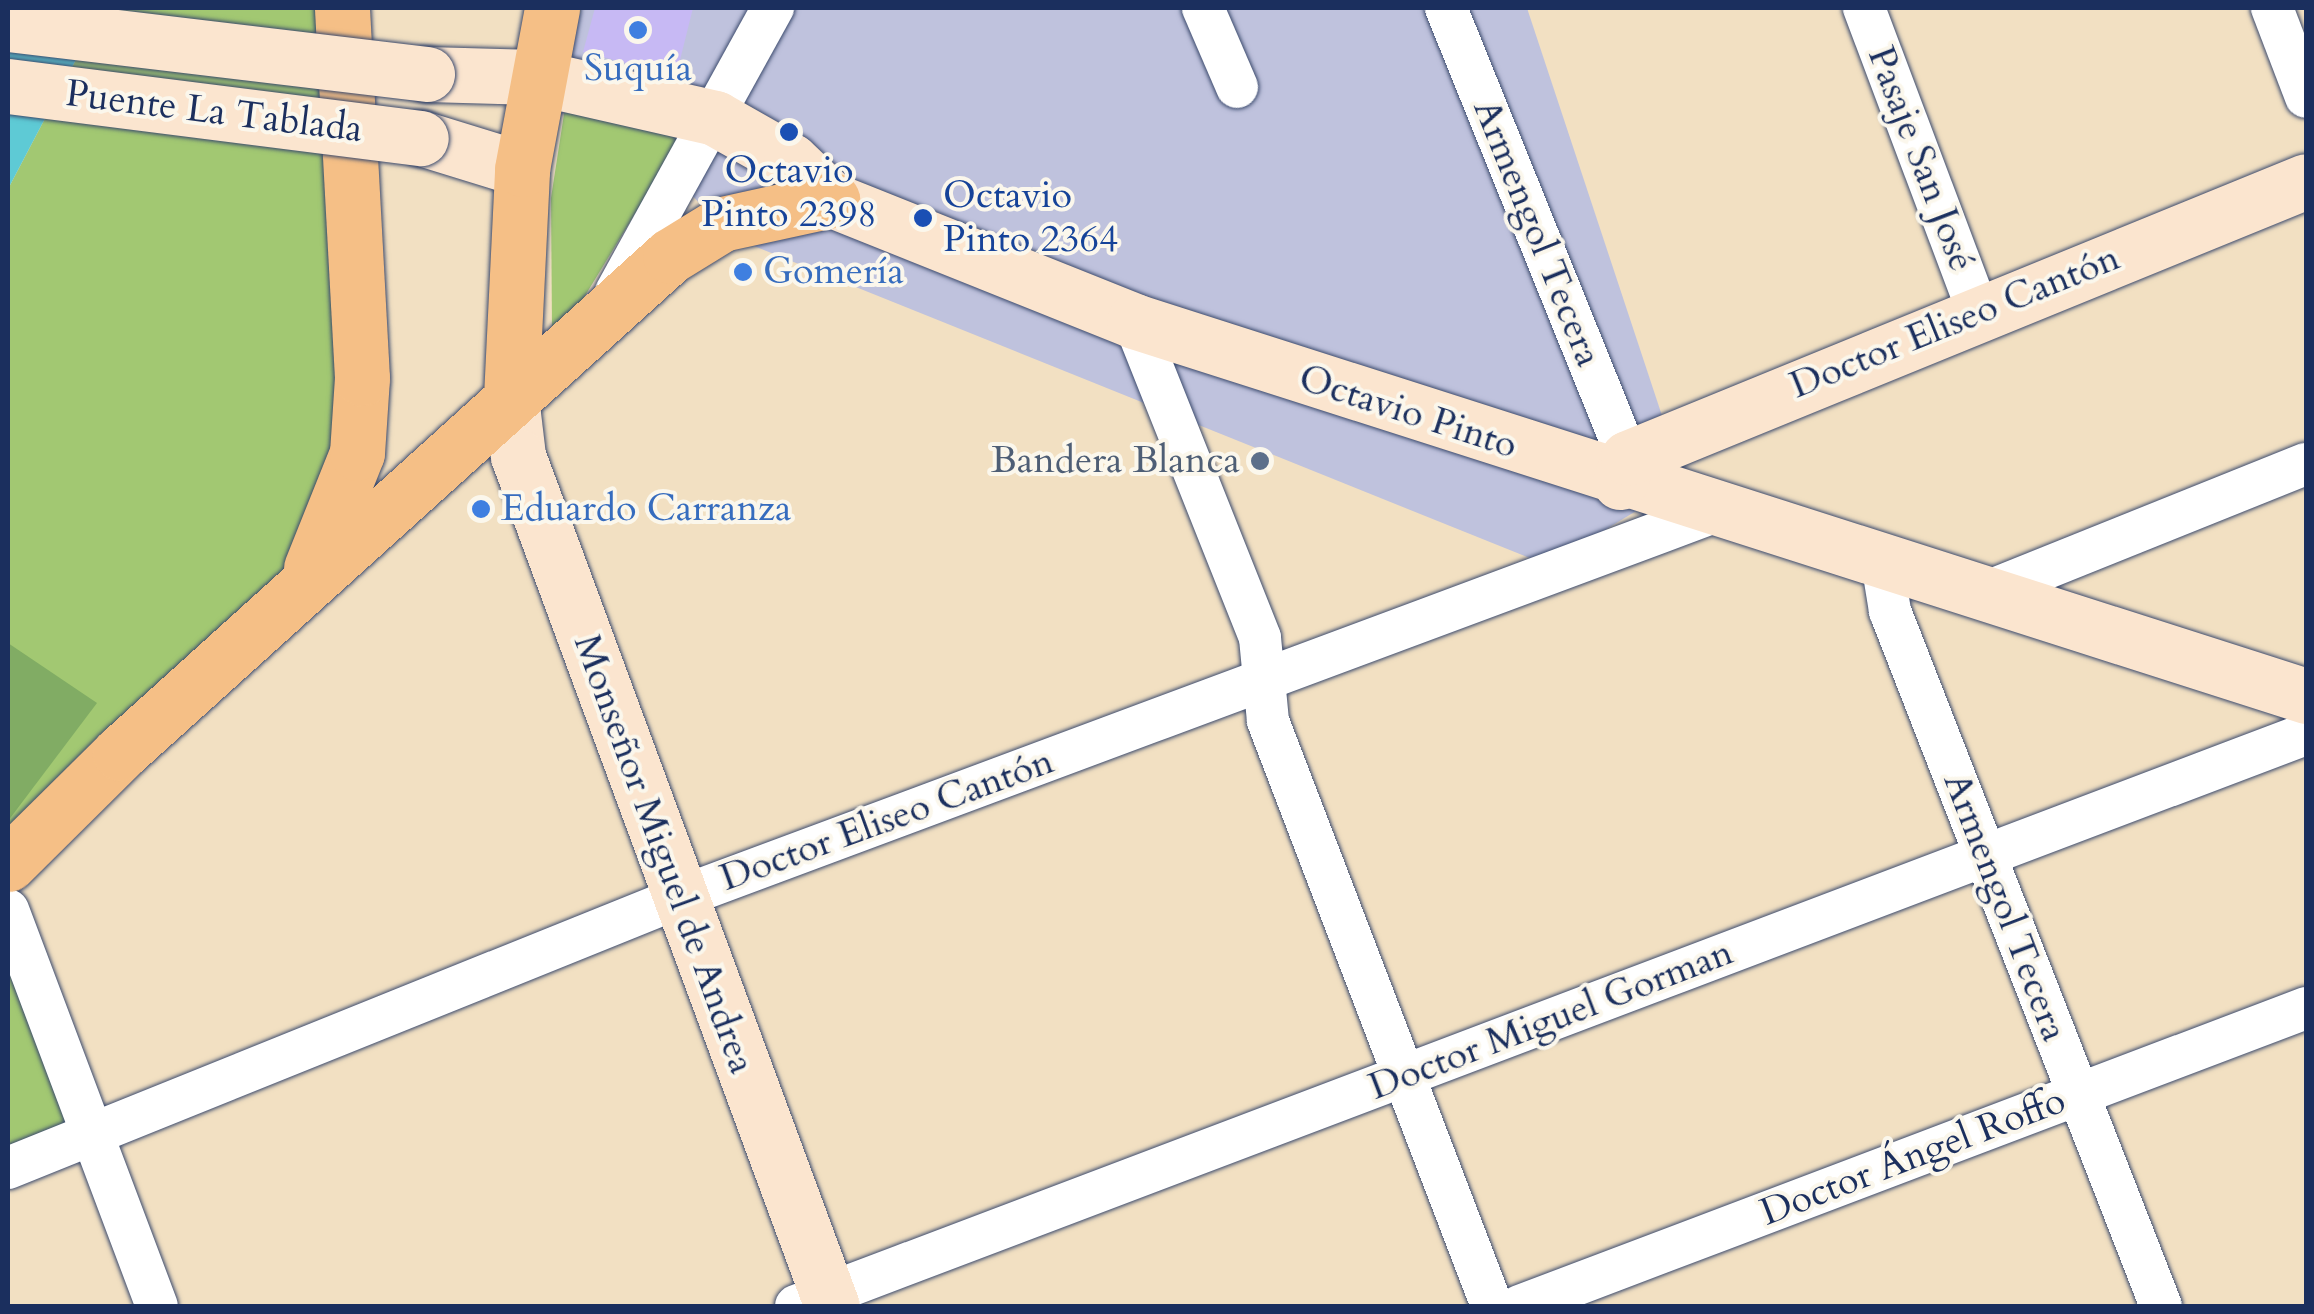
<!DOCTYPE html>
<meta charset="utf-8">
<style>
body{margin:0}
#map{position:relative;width:2314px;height:1314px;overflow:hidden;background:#f2e0c2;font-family:Cardo,serif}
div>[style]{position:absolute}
.industrial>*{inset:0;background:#bfc2dd}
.green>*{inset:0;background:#a2c872}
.forest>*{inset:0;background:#81ac64}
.water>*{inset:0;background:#5ecad5}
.building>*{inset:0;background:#c7b9f4}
.roads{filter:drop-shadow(0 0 2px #3b4a6d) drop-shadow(0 0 2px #3b4a6d)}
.street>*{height:42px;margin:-21px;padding:0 21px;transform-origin:21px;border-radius:21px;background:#fff}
.secondary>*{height:55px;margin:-27.5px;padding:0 27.5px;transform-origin:27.5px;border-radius:27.5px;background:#fbe5cf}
.primary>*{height:55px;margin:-27.5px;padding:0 27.5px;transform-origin:27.5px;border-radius:27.5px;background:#f5bf86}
.bridges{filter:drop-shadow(0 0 2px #3b4a6d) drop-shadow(0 0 2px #3b4a6d)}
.secondary-bridge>*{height:55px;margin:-27.5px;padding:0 27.5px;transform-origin:27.5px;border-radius:27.5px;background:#fbe5cf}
.dots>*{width:28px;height:28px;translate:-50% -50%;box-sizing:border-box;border:5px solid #fbf7ec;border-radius:50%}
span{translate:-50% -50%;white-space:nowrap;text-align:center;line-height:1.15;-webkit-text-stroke:8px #fbf7ec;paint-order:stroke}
.shop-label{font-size:38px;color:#366cbe}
.left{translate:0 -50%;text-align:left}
.street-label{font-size:38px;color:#1b2f5e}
.transit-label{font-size:38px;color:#164399}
.service-label{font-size:38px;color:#4e5e75}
.right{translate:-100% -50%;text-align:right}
.frame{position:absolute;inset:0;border:10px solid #1b2f5e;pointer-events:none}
</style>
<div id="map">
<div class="industrial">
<i style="clip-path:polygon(582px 8px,1527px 8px,1684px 482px,1547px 565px,729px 236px,566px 56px)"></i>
</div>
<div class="green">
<i style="clip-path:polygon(103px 8px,342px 8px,362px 378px,299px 594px,8px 864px,8px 189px)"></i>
<i style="clip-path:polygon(566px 101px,686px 130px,580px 304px,552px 329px,551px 198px)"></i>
<i style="clip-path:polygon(8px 957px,68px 1122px,8px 1147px)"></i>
</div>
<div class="forest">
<i style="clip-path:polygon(8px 643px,97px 703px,8px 821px)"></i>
</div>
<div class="water">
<i style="clip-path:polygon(8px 8px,103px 8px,8px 189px)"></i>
</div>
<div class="building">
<i style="clip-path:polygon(595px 8px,693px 8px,676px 76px,583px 52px)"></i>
</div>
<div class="roads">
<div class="street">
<i style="left:1203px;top:8px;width:86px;rotate:66.7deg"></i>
<i style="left:1446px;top:8px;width:485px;rotate:68deg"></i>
<i style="left:1864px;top:8px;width:324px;rotate:69.4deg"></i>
<i style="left:2272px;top:8px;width:95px;rotate:69.1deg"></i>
<i style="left:616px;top:292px;width:325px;rotate:-61.1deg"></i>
<i style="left:1134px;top:321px;width:341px;rotate:68.3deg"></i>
<i style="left:1260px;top:638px;width:83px;rotate:84.5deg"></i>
<i style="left:1268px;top:721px;width:626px;rotate:69.05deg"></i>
<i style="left:1882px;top:562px;width:50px;rotate:80.7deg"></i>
<i style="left:1890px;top:611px;width:746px;rotate:68.7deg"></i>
<i style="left:1982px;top:594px;width:349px;rotate:-21.9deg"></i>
<i style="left:8px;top:910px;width:423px;rotate:69.4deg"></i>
<i style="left:8px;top:1168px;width:722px;rotate:-21.95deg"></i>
<i style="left:678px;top:898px;width:1109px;rotate:-20.43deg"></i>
<i style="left:796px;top:1306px;width:1615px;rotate:-20.75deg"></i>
<i style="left:1520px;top:1306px;width:841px;rotate:-20.76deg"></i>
</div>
<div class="secondary">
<i style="left:427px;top:74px;width:108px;rotate:1.6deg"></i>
<i style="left:535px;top:77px;width:185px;rotate:12.8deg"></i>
<i style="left:715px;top:118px;width:87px;rotate:29.5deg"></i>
<i style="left:791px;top:161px;width:57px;rotate:43.6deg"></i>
<i style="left:832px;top:200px;width:325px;rotate:21.8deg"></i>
<i style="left:1134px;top:321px;width:1231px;rotate:17.74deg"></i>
<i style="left:421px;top:138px;width:106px;rotate:17.1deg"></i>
<i style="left:511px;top:397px;width:59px;rotate:83.2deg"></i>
<i style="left:518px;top:456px;width:906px;rotate:69.73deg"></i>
<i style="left:1620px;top:482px;width:25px;rotate:-72deg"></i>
<i style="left:1628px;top:458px;width:732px;rotate:-22.22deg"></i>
</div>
<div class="primary">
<i style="left:511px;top:397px;width:228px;rotate:-87.2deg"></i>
<i style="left:522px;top:169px;width:164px;rotate:-79.4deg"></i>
<i style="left:311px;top:568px;width:124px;rotate:-68.2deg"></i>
<i style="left:357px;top:453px;width:75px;rotate:-86.2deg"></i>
<i style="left:362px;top:378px;width:371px;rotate:-93.1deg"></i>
<i style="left:8px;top:864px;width:158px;rotate:-44.7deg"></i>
<i style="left:120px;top:753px;width:741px;rotate:-42.1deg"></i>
<i style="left:670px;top:256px;width:61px;rotate:-31.6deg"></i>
<i style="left:722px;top:224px;width:113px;rotate:-12.3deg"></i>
</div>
</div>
<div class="bridges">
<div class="secondary-bridge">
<i style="left:8px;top:24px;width:422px;rotate:6.8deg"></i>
<i style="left:8px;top:86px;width:416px;rotate:7.2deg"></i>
</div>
</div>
<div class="dots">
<i style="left:638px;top:30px;background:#3f7fe0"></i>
<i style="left:789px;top:132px;background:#1a4fb4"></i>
<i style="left:923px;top:218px;background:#1a4fb4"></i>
<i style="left:743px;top:272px;background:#3f7fe0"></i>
<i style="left:1260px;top:461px;background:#5c6f8a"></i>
<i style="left:481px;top:509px;background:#3f7fe0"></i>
</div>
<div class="shop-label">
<span style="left:638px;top:69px">Suquía</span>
<span class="left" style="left:763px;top:272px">Gomería</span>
<span class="left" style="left:501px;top:509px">Eduardo Carranza</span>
</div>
<div class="street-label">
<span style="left:214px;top:112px;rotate:7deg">Puente La Tablada</span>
<span style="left:1921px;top:159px;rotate:69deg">Pasaje San José</span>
<span style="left:1537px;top:233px;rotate:68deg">Armengol Tecera</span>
<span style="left:1955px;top:322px;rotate:-22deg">Doctor Eliseo Cantón</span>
<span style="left:1408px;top:412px;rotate:18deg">Octavio Pinto</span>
<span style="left:887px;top:820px;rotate:-20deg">Doctor Eliseo Cantón</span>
<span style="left:664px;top:854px;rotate:70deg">Monseñor Miguel de Andrea</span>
<span style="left:2005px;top:907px;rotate:69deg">Armengol Tecera</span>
<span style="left:1551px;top:1020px;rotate:-21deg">Doctor Miguel Gorman</span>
<span style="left:1913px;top:1157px;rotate:-21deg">Doctor Ángel Roffo</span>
</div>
<div class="transit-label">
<span style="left:789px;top:193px">Octavio<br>Pinto 2398</span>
<span class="left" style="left:943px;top:218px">Octavio<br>Pinto 2364</span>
</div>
<div class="service-label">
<span class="right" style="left:1240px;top:461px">Bandera Blanca</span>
</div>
<div class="frame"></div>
</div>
